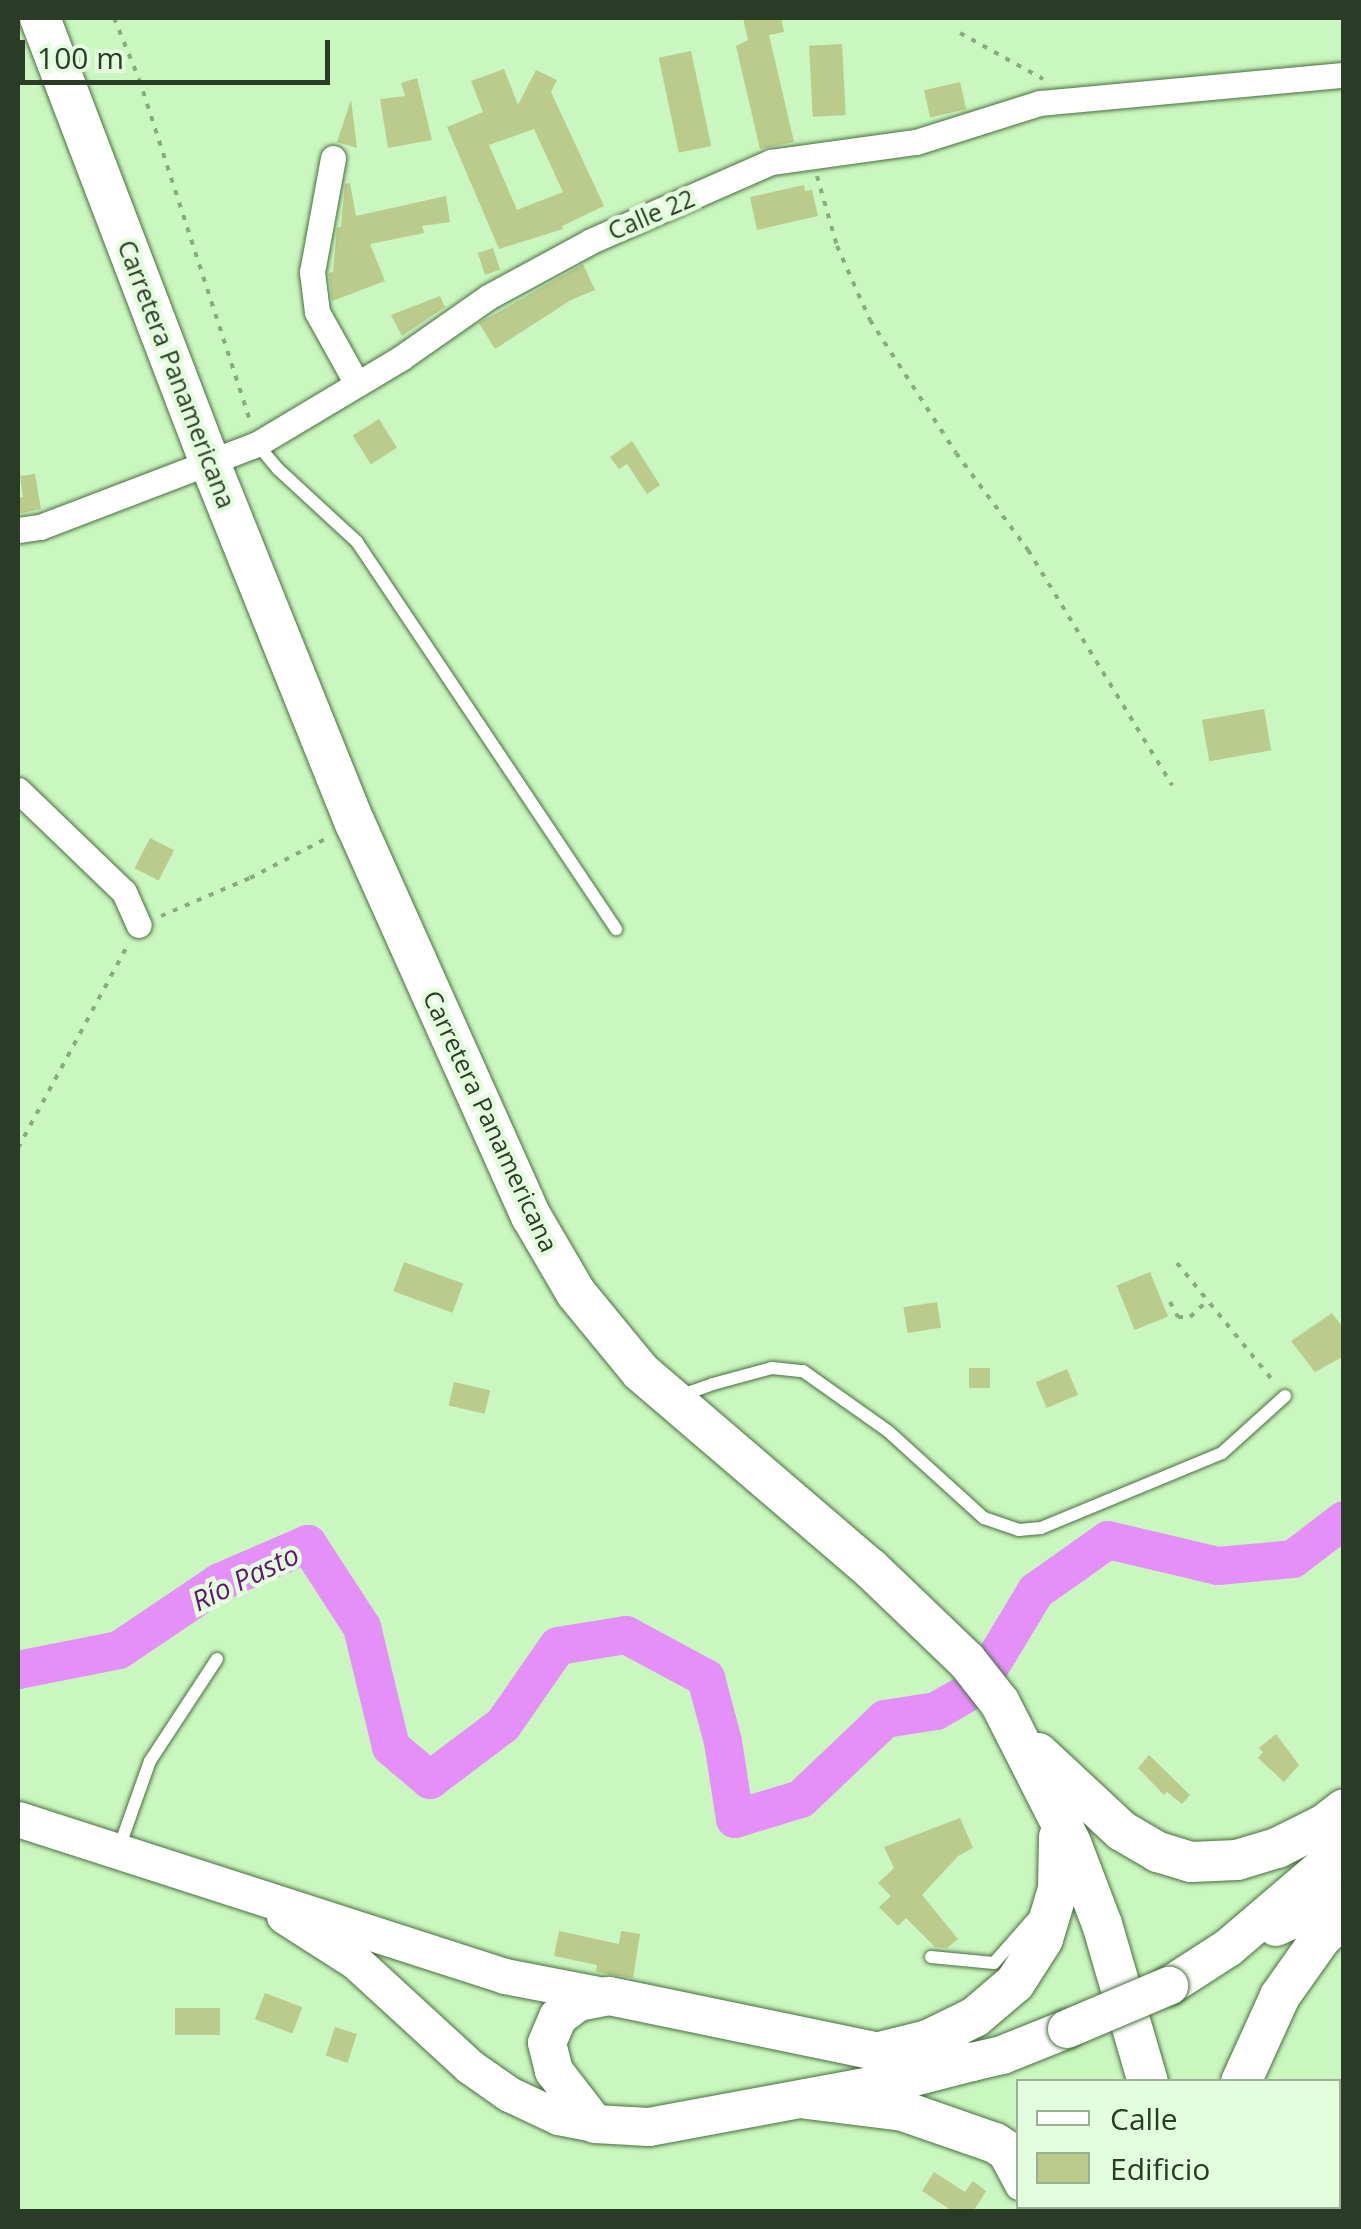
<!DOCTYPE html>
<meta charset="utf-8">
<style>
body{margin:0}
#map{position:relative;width:1361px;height:2229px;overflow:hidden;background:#caf6bf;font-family:"Open Sans",sans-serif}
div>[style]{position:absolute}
.river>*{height:38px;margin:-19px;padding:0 19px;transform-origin:19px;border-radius:19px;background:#e590f9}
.building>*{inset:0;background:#bbcb8b;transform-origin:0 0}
.path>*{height:4px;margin-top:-2px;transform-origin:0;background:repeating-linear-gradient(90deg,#89aa81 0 5px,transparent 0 13px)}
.roads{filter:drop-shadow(0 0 2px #486f3f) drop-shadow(0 0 2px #486f3f)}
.service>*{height:12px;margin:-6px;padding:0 6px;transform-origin:6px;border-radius:6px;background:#fff}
.minor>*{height:25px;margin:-12.5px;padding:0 12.5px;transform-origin:12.5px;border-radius:12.5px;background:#fff}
.secondary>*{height:35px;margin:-17.5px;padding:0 17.5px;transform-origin:17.5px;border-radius:17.5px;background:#fff}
.primary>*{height:38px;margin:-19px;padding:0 19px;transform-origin:19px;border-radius:19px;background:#fff}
.trunk>*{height:40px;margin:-20px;padding:0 20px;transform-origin:20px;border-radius:20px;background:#fff}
.bridges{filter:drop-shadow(0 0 2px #486f3f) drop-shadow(0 0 2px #486f3f)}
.primary-bridge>*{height:38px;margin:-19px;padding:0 19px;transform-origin:19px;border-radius:19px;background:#fff}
span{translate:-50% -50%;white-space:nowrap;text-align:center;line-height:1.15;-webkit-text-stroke:9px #e3fedd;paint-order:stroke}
.street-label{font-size:25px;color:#2a3b26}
.water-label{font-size:28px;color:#631574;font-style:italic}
.frame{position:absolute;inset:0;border:20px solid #2a3b26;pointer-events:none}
.legend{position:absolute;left:1016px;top:2079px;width:325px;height:130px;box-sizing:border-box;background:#e3fedd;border:2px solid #99b094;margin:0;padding:12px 18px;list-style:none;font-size:30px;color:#2a3b26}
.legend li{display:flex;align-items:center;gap:20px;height:50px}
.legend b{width:50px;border:2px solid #99b094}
.scale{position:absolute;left:20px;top:40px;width:310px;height:45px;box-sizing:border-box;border:5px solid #2a3b26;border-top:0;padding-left:12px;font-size:30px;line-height:35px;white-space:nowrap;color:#2a3b26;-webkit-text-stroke:8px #e3fedd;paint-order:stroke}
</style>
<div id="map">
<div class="river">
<i style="left:18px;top:1670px;width:103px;rotate:-11.2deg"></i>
<i style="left:119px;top:1650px;width:122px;rotate:-34deg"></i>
<i style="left:220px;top:1582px;width:96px;rotate:-23.4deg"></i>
<i style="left:308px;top:1544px;width:99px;rotate:57deg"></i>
<i style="left:362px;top:1627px;width:123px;rotate:76.4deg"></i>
<i style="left:391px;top:1747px;width:51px;rotate:40.2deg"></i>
<i style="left:430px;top:1780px;width:91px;rotate:-37deg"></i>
<i style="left:503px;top:1725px;width:96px;rotate:-55.2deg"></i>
<i style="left:558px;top:1646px;width:69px;rotate:-9.2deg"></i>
<i style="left:626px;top:1635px;width:91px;rotate:28.3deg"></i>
<i style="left:706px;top:1678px;width:66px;rotate:75.1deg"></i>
<i style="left:723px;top:1742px;width:78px;rotate:81.1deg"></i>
<i style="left:735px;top:1819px;width:69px;rotate:-16.9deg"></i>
<i style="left:801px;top:1799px;width:116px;rotate:-43.6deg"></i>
<i style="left:885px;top:1719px;width:52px;rotate:-8.9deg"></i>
<i style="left:936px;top:1711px;width:48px;rotate:-29.7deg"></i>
<i style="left:978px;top:1687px;width:112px;rotate:-58.9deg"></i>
<i style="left:1036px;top:1591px;width:88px;rotate:-35.3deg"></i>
<i style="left:1108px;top:1540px;width:113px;rotate:13.3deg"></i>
<i style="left:1218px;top:1566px;width:75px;rotate:-5.3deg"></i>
<i style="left:1293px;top:1559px;width:64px;rotate:-37.4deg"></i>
</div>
<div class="building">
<i style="clip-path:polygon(743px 18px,781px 18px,784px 32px,769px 35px,794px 142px,760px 149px,736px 46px,748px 40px)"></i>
<i style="left:842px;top:44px;width:71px;height:33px;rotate:87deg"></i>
<i style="left:691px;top:51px;width:97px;height:33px;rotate:78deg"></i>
<i style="clip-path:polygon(evenodd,504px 69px,518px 105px,536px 70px,557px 80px,551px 92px,604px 206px,562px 226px,563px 229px,499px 249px,447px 127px,483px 112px,471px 81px,504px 69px,534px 129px,563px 192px,517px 210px,489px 145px,534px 129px)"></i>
<i style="clip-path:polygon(417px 78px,432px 140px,388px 148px,380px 99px,405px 96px,401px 83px)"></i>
<i style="left:960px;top:82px;width:28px;height:37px;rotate:77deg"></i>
<i style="clip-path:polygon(351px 100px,357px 148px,337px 142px)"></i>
<i style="clip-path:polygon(350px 183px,356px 216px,446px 196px,450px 222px,422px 226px,424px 233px,370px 244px,385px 281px,332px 301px,329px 273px,333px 272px,337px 228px,341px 227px,345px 184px)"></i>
<i style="clip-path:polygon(804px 185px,805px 191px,812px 190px,818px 216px,757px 230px,750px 197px)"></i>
<i style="left:493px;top:248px;width:23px;height:16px;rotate:72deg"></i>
<i style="clip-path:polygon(583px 264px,595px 290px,571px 300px,495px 349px,479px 323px)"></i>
<i style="clip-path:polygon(440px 296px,445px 307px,402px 336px,391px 315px)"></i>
<i style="left:379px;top:419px;width:34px;height:31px;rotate:58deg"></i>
<i style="clip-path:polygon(632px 441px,660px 485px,647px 494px,627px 464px,619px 469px,610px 457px)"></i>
<i style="clip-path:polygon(35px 474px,41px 509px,18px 514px,18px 498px,23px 497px,20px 476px)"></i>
<i style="left:1264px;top:709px;width:42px;height:63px;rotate:80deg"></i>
<i style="left:150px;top:838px;width:27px;height:34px;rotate:27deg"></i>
<i style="left:404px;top:1262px;width:63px;height:31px;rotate:20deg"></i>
<i style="left:1150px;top:1272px;width:48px;height:36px;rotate:68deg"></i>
<i style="left:937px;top:1302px;width:26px;height:34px;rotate:81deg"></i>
<i style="clip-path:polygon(1332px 1313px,1344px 1329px,1344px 1356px,1315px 1372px,1291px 1341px)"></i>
<i style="left:969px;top:1368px;width:21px;height:20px"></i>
<i style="left:1067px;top:1369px;width:28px;height:34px;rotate:67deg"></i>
<i style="left:454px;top:1382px;width:37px;height:24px;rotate:13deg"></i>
<i style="clip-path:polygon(1276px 1734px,1299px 1765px,1284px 1782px,1258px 1758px,1263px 1752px,1259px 1748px)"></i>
<i style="clip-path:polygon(1149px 1755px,1190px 1795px,1182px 1804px,1167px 1792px,1164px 1795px,1138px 1768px)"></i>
<i style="clip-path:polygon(960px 1818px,973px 1848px,958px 1856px,922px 1895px,958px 1939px,947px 1948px,935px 1947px,906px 1918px,898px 1926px,879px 1907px,891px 1896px,878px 1883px,894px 1868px,884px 1847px)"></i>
<i style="clip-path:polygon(559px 1931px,619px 1944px,621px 1931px,640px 1934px,633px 1978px,596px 1972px,597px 1965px,554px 1956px)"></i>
<i style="left:265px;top:1993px;width:40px;height:28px;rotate:21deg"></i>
<i style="left:175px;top:2008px;width:45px;height:27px"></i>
<i style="left:335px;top:2027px;width:23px;height:30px;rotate:18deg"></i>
<i style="clip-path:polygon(934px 2172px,965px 2192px,973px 2181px,986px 2191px,973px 2212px,954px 2212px,922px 2191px)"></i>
</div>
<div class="path">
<i style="left:114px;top:18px;width:66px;rotate:67.7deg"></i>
<i style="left:139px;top:79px;width:359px;rotate:72deg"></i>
<i style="left:960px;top:33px;width:95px;rotate:29deg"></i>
<i style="left:817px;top:176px;width:73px;rotate:74.1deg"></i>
<i style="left:837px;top:246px;width:81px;rotate:66deg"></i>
<i style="left:870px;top:320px;width:158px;rotate:57.1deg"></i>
<i style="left:956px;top:453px;width:121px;rotate:53.4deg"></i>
<i style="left:1028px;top:550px;width:276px;rotate:58.5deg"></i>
<i style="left:161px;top:916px;width:97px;rotate:-23.1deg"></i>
<i style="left:250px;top:878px;width:89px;rotate:-27.4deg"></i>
<i style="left:18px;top:1148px;width:233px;rotate:-61.6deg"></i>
<i style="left:1177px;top:1263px;width:155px;rotate:50.8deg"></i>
<i style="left:1170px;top:1302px;width:17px;rotate:62deg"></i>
<i style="left:1178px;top:1317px;width:12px"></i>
<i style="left:1190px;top:1317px;width:22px;rotate:-43deg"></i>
</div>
<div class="roads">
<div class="service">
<i style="left:257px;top:444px;width:33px;rotate:50deg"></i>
<i style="left:278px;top:469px;width:108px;rotate:42.7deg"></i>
<i style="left:357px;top:542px;width:466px;rotate:56.2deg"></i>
<i style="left:684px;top:1400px;width:11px;rotate:-49deg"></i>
<i style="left:691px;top:1392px;width:23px;rotate:-20deg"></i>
<i style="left:713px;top:1384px;width:61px;rotate:-15.2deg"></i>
<i style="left:772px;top:1368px;width:31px;rotate:6deg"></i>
<i style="left:803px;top:1371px;width:105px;rotate:35.3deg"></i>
<i style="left:889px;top:1432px;width:128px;rotate:42.2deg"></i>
<i style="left:984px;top:1518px;width:37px;rotate:19deg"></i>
<i style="left:1019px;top:1530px;width:22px;rotate:-5deg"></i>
<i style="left:1041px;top:1528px;width:196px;rotate:-22.5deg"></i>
<i style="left:1222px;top:1453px;width:85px;rotate:-42.1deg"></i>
<i style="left:119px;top:1848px;width:92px;rotate:-70.4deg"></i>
<i style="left:150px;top:1761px;width:122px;rotate:-56.7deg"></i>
<i style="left:931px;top:1957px;width:63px;rotate:5.4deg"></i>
<i style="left:994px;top:1963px;width:65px;rotate:-48.7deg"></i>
</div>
<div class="minor">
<i style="left:333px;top:158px;width:116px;rotate:100.4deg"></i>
<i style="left:312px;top:272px;width:40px;rotate:82.9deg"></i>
<i style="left:317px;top:312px;width:82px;rotate:60.9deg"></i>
<i style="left:18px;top:530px;width:22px;rotate:-8deg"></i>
<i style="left:40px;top:527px;width:232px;rotate:-20.9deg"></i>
<i style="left:257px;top:444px;width:168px;rotate:-30.8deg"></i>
<i style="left:401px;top:358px;width:106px;rotate:-35deg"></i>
<i style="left:488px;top:297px;width:117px;rotate:-28.5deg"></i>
<i style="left:591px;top:241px;width:197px;rotate:-23.7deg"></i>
<i style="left:771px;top:162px;width:146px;rotate:-7.9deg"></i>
<i style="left:916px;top:142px;width:130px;rotate:-17.5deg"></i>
<i style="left:1040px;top:103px;width:305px;rotate:-5.3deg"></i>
<i style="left:18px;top:790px;width:147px;rotate:43.9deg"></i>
<i style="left:124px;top:892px;width:36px;rotate:66deg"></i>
<i style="left:997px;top:2148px;width:44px;rotate:61.7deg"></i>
</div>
<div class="secondary">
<i style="left:18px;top:1819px;width:512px;rotate:17.87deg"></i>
<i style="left:505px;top:1976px;width:106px;rotate:10.9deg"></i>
<i style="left:284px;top:1916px;width:85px;rotate:32.6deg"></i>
<i style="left:356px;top:1962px;width:154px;rotate:42.6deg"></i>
<i style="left:469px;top:2066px;width:49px;rotate:35deg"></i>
<i style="left:509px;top:2094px;width:54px;rotate:25.1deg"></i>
<i style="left:558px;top:2117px;width:38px;rotate:11deg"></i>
</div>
<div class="primary">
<i style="left:1276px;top:1927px;width:75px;rotate:-25.2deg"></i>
<i style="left:1169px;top:1986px;width:70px;rotate:-32.8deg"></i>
<i style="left:1228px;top:1948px;width:153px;rotate:-40.5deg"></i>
<i style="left:972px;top:2062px;width:93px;rotate:-173.8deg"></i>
<i style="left:880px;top:2052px;width:277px;rotate:-168.3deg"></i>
<i style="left:609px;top:1996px;width:32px;rotate:169deg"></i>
<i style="left:578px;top:2002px;width:25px;rotate:143deg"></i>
<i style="left:558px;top:2017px;width:28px;rotate:113deg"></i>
<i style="left:547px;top:2043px;width:29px;rotate:76deg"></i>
<i style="left:554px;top:2071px;width:67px;rotate:52.3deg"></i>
<i style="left:595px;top:2124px;width:54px;rotate:3.2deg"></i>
<i style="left:649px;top:2127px;width:253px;rotate:-10.5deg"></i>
<i style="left:898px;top:2081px;width:76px;rotate:-14.4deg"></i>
<i style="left:972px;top:2062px;width:31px;rotate:-13deg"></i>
<i style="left:1002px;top:2055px;width:70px;rotate:-21.8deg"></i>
</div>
<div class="trunk">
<i style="left:40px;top:18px;width:476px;rotate:69.1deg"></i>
<i style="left:210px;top:463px;width:388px;rotate:68.1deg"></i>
<i style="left:355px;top:823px;width:431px;rotate:65.9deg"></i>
<i style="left:531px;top:1216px;width:89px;rotate:59.7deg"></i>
<i style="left:576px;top:1293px;width:102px;rotate:50.6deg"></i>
<i style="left:641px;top:1372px;width:301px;rotate:40.6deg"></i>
<i style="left:870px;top:1568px;width:134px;rotate:43.8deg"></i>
<i style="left:967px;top:1661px;width:53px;rotate:51.8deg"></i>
<i style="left:1000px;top:1703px;width:157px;rotate:63.1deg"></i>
<i style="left:1071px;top:1843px;width:87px;rotate:69.1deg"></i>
<i style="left:1102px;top:1924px;width:165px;rotate:73.8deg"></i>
<i style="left:1038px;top:1753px;width:115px;rotate:42.9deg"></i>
<i style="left:1122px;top:1831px;width:42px;rotate:30.3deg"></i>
<i style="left:1158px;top:1852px;width:34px;rotate:17deg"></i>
<i style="left:1191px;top:1862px;width:46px;rotate:-2.5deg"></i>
<i style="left:1237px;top:1860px;width:42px;rotate:-16.7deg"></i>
<i style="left:1277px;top:1848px;width:54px;rotate:-26.6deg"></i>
<i style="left:1325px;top:1824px;width:24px;rotate:-38deg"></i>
<i style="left:880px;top:2052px;width:49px;rotate:-14deg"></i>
<i style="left:928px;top:2040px;width:52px;rotate:-26.1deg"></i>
<i style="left:975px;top:2017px;width:52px;rotate:-40.4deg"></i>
<i style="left:1015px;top:1983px;width:52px;rotate:-57.5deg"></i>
<i style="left:1043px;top:1939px;width:52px;rotate:-73.3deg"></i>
<i style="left:1058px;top:1889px;width:52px;rotate:-88.9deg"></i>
<i style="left:1241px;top:2082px;width:94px;rotate:-65.6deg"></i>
<i style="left:1280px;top:1996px;width:71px;rotate:-54.7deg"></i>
<i style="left:1321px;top:1938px;width:32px;rotate:-44deg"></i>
<i style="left:807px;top:2099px;width:97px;rotate:7.1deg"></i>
<i style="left:903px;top:2111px;width:97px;rotate:19.2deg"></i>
<i style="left:995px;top:2143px;width:27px;rotate:33deg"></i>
<i style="left:1090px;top:2206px;width:8px;rotate:50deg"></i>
<i style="left:1182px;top:2206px;width:6px;rotate:81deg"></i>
<i style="left:1218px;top:2206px;width:6px;rotate:90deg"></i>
<i style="left:1044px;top:2212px;width:7px;rotate:-56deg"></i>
</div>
</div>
<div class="bridges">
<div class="primary-bridge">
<i style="left:1067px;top:2029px;width:111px;rotate:-22.9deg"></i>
</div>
</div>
<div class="street-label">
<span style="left:651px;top:214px;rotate:-23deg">Calle 22</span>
<span style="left:177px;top:374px;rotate:69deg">Carretera Panamericana</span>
<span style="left:491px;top:1121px;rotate:65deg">Carretera Panamericana</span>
</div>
<div class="water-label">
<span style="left:245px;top:1577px;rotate:-26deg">Río Pasto</span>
</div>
<div class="frame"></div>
<ul class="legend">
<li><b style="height:12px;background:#fff"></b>Calle</li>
<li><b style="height:28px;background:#bbcb8b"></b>Edificio</li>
</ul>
<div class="scale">100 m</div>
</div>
